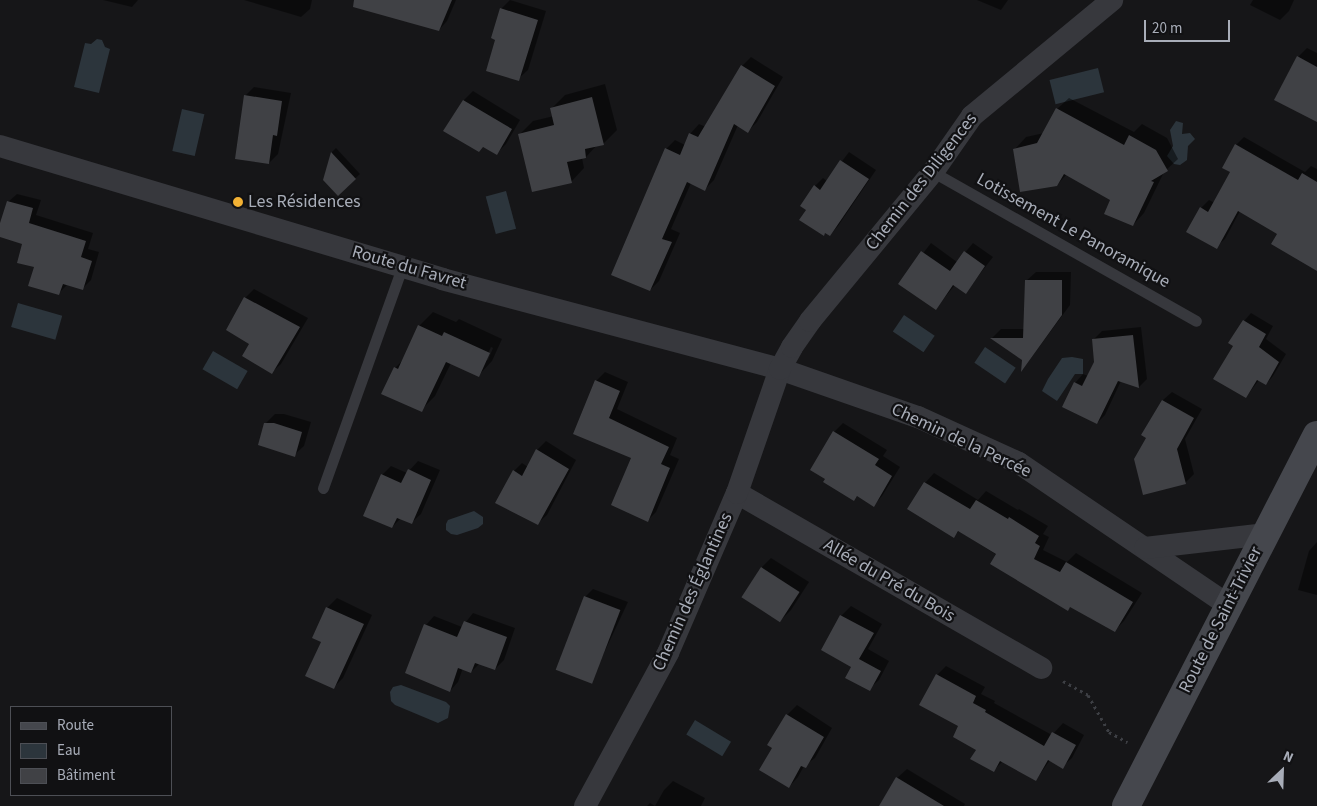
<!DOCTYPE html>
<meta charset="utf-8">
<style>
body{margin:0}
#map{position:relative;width:1317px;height:806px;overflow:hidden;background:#161618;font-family:"Source Sans 3",sans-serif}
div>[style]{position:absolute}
.water>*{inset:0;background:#2c353c;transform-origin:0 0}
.shadow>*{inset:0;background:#0007}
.building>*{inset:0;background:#404145;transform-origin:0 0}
.path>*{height:3px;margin-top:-1.5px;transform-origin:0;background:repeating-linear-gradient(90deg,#3d3f44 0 2.5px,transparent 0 6.5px)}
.lane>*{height:11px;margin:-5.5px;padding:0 5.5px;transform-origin:5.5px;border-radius:5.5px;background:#37383d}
.street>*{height:22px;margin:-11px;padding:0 11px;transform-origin:11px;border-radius:11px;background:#37383d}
.secondary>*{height:28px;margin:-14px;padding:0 14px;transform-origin:14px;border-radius:14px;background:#45474d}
.dots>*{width:14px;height:14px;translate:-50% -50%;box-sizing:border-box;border:2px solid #111113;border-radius:50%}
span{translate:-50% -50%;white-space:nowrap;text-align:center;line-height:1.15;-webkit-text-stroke:4.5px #111113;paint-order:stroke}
.street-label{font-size:18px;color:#a8adb8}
.poi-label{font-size:18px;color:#a8adb8}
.left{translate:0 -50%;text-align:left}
.legend{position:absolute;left:10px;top:706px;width:162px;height:90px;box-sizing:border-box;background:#111113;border:1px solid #4d4f55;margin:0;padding:6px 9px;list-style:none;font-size:15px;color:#a8adb8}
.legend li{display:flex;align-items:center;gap:10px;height:25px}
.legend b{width:25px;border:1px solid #4d4f55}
.north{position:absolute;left:1257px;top:746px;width:50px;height:50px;-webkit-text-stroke:4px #111113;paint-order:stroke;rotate:24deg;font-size:14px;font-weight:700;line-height:20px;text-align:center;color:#a8adb8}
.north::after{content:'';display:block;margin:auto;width:18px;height:22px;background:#a8adb8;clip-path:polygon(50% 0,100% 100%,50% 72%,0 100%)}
.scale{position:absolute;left:1144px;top:20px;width:86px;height:22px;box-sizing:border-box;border:2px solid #a8adb8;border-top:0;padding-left:6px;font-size:15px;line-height:18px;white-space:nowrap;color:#a8adb8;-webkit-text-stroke:4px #111113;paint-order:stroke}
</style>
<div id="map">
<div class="water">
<i style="clip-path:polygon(97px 39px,102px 40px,105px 47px,110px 49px,99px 93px,74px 87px,85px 43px,91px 44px)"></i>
<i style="left:1098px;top:68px;width:25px;height:50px;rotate:76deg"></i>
<i style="left:182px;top:109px;width:23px;height:43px;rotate:13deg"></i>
<i style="clip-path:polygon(1176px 121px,1183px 123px,1182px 134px,1190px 133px,1195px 139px,1188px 146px,1187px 160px,1180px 165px,1174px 164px,1167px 156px,1173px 146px,1170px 130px)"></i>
<i style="left:506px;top:191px;width:39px;height:21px;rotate:75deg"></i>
<i style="left:18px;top:303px;width:46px;height:25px;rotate:16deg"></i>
<i style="left:904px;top:315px;width:37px;height:20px;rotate:34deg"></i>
<i style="left:985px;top:347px;width:37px;height:19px;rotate:34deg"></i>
<i style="left:213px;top:351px;width:40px;height:21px;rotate:30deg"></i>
<i style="clip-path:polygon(1072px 357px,1083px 359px,1083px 374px,1075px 374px,1057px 401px,1042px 391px,1048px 379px,1062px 358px)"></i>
<i style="clip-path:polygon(474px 511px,483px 517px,483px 524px,478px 528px,457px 535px,451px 534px,446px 530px,446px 524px,448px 520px)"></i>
<i style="clip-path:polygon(401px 685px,446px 702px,450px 706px,448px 718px,438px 723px,395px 705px,391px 701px,390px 692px,393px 687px)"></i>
<i style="left:695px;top:720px;width:42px;height:17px;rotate:31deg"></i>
</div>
<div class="shadow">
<i style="clip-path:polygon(103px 0,138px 0,132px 7px)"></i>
<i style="clip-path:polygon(244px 0,312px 0,310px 9px,301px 17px)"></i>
<i style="clip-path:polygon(392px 0,456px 0,447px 21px,439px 30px)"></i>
<i style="clip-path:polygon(510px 0,546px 11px,528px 70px,518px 79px,496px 39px,501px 9px)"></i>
<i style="clip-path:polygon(977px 0,1008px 0,1001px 10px)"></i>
<i style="clip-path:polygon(1253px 0,1294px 0,1289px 11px,1280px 20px,1250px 5px)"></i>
<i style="clip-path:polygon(1307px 48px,1317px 53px,1317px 115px,1298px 57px)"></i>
<i style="clip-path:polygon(751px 57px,783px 77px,757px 122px,748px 131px,738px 125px,714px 180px,705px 189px,691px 183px,671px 229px,680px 233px,659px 281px,650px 290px,666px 149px,675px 140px,685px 145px,690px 134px,699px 124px,706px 127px,742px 66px)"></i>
<i style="clip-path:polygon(605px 84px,617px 130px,604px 143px,597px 145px,586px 157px,582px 158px,584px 168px,571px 182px,520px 134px,533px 121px,554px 116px,552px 108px,565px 95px)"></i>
<i style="clip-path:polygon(254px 87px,291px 93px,278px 154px,269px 163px,245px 96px)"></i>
<i style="clip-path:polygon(473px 91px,520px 120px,506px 144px,497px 153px,445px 131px,464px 100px)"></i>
<i style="clip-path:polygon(1069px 98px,1134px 132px,1142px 124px,1167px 138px,1178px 159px,1164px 172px,1144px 213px,1133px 225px,1112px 200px,1067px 174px,1057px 185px,1015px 149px,1026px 137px,1044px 133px,1057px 109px)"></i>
<i style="clip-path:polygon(1244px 137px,1305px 172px,1311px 166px,1317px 169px,1317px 264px,1279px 233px,1240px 211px,1225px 239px,1216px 247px,1201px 208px,1209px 200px,1215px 203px,1231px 172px,1236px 145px)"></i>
<i style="clip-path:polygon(336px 148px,360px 174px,338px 194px,325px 180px,332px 152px)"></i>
<i style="clip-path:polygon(849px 152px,876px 170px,838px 226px,830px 235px,808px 210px,815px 186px,823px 178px,827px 181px)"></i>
<i style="clip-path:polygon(17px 194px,41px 200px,36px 215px,93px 233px,88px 249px,99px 252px,91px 280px,83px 288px,67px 285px,59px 293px,35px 266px,24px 243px,0 236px,0 227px,8px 202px)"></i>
<i style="clip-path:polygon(931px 243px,957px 262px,973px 243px,993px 257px,966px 292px,955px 285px,936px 308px,900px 283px)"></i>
<i style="clip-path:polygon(1036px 272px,1071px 272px,1070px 305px,1023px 369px,1023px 360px,992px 338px,1001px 329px,1024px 329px,1026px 281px)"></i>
<i style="clip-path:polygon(254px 289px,308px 318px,281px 364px,272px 372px,251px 343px,228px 330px,245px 298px)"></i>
<i style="clip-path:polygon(evenodd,433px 312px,456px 322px,459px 319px,502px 339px,492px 361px,479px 375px,451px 363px,435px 396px,421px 410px,395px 368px,405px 358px,419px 326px,433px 312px,491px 347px,493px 348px,488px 360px,485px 360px,491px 347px)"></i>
<i style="clip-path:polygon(1251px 313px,1273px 326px,1266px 339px,1286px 354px,1273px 376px,1266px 384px,1259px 380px,1246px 397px,1235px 346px,1244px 321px)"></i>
<i style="clip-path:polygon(1141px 327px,1147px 379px,1139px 387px,1121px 381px,1105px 415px,1097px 423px,1075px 383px,1083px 374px,1088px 376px,1095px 362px,1093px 340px,1102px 331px)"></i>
<i style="clip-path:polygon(605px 372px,628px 382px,617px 409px,677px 438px,670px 455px,679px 459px,656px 512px,647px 521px,632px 457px,575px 433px,596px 381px)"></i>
<i style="clip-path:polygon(1172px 392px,1202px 409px,1185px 439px,1194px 474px,1185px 483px,1148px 437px,1143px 434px,1163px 400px)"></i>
<i style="clip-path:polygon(275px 414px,284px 414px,311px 422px,304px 446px,294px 455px,266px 423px)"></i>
<i style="clip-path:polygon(843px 423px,887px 450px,883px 456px,900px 467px,882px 496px,874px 505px,858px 495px,854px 500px,834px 432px)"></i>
<i style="clip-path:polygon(546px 441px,576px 460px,547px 515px,538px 523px,514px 471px,522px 463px,528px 467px,537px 450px)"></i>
<i style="clip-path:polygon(418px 461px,440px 470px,421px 514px,411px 523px,401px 518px,392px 527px,382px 475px,391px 466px,407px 473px)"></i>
<i style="clip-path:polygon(934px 473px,978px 500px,986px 491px,1018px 510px,1019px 509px,1048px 526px,1043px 534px,1049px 537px,1043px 550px,1067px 562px,1076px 553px,1142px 593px,1124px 621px,1115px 630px,959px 531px,954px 536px,925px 483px)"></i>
<i style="clip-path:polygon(1317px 542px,1317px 595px,1298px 590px,1309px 551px)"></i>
<i style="clip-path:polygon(771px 558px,809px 582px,791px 610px,781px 620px,762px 567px)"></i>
<i style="clip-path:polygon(593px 589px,628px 602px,595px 672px,587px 681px,585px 597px)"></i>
<i style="clip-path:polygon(337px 598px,372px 615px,343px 678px,334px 687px,322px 642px,327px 608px)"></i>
<i style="clip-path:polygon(851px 606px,882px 624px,868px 649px,889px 661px,879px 680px,869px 689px,853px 667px,822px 650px,841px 616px)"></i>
<i style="clip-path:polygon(473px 613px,515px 628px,504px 660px,495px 669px,480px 663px,471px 672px,463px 668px,458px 682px,450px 691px,407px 672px,426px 625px,434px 616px,462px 627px)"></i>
<i style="clip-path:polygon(946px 666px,985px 687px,981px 694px,995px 701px,994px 703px,1052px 735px,1063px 723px,1084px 735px,1072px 758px,1062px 767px,1050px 760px,1036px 780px,1003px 761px,994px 770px,960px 726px,937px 675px)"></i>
<i style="clip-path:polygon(797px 705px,832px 728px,815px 758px,804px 766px,798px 777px,789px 787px,774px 748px,769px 745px,787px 715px)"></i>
<i style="clip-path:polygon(907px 769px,965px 804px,964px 806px,886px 806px,897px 778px)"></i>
<i style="clip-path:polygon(673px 781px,705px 798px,701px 806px,647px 806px,650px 803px,655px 806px,664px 790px)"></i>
</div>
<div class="building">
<i style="clip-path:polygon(354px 0,452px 0,439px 31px,353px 7px)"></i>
<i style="clip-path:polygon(500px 8px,538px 20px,519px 81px,486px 71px,495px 40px,491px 38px)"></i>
<i style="clip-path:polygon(1297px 56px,1317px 67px,1317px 122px,1274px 100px)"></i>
<i style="clip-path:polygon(741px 65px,775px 86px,748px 133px,734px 124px,705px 191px,687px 182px,662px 239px,672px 242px,650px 291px,611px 275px,665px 148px,680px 155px,689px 133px,698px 137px)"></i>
<i style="clip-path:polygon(244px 95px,282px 101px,277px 136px,273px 135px,269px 164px,235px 159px)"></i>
<i style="clip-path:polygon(592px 97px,604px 145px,585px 149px,586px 158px,567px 162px,572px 183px,532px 192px,518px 134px,554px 125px,550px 108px)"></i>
<i style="clip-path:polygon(463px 100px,512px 129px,497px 155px,483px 147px,479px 152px,443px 131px)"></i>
<i style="clip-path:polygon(1056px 108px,1124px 145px,1129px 135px,1156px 150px,1168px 171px,1151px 181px,1154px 182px,1133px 226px,1104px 214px,1110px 200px,1064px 174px,1057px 186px,1020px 192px,1013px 149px,1037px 143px)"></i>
<i style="clip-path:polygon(1235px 144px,1298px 180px,1302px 173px,1317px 182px,1317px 271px,1271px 244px,1277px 234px,1238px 211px,1217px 249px,1186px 232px,1200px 207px,1208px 212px,1230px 172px,1222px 168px)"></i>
<i style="clip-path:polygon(331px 152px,356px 179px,338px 196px,323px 180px)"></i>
<i style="clip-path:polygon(840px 160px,869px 179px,830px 236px,825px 233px,824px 236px,799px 220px,806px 210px,800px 206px,814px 185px,820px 190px)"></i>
<i style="clip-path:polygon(7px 201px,33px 208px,29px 223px,86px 241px,81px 257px,92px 261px,83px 290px,63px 284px,59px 295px,28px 286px,34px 267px,17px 263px,22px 244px,0 237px,0 223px)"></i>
<i style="clip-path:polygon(921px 251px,950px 271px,964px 251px,985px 266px,966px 294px,953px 285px,936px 310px,898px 284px)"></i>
<i style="clip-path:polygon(1025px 280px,1062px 280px,1062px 315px,1021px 372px,1022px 360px,990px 338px,1023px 338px)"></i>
<i style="clip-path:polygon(244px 297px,300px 327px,272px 374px,242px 356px,249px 344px,226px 330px)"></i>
<i style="clip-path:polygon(1243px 320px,1266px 334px,1259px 347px,1279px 362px,1266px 385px,1257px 380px,1246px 398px,1213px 379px,1233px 346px,1228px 343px)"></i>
<i style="clip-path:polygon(418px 325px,442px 336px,444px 332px,490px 353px,479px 377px,446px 362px,422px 412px,381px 394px,394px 367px,398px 369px)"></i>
<i style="clip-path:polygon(1133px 335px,1139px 388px,1118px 381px,1097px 424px,1062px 407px,1074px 382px,1082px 386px,1094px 362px,1092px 339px)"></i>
<i style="clip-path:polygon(595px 380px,620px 391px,609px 418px,669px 447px,661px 464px,670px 468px,648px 522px,611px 505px,631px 458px,573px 434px)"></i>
<i style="clip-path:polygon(1162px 400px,1194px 418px,1177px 449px,1186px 484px,1143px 495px,1134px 459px,1146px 438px,1141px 435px)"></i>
<i style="clip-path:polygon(264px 423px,274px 423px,302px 432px,295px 457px,258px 445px)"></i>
<i style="clip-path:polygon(833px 431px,879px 459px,875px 465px,892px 476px,874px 507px,857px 496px,854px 501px,823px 482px,825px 479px,810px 470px)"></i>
<i style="clip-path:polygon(536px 449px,569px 469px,538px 525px,495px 503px,513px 470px,522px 476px)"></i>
<i style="clip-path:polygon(408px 469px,431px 480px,412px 524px,397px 518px,392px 528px,363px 516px,381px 474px,401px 483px)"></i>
<i style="clip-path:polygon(924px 482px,970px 509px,976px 500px,1008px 519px,1009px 517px,1039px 536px,1035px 543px,1040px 546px,1034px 559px,1060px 572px,1066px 562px,1133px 602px,1115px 632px,1070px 607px,1068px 611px,990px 564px,996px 554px,958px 531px,954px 538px,907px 509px)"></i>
<i style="left:761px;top:567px;width:46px;height:36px;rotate:33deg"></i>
<i style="left:584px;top:596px;width:39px;height:79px;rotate:21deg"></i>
<i style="clip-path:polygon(326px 607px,364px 624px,334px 689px,305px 676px,321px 642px,312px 638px)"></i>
<i style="clip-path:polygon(840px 615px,874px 633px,859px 659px,881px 671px,870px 691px,845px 678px,851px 667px,821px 650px)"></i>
<i style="clip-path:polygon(464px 621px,507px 637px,495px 670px,475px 663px,471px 673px,458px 668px,450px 692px,405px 673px,424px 624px,457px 637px)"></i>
<i style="clip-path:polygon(936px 674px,976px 696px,973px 703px,986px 710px,985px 712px,1044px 746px,1052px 732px,1076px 745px,1063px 769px,1048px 760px,1036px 781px,1000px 761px,994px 772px,970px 759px,976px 750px,953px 737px,958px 726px,919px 705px)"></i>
<i style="clip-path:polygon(786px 714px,824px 737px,806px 768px,801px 766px,789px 788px,759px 770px,772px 748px,767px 745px)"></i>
<i style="clip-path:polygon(896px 777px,944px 806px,879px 806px)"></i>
</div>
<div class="path">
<i style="left:1063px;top:681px;width:29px;rotate:29deg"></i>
<i style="left:1088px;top:695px;width:43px;rotate:60.4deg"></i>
<i style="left:1109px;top:732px;width:21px;rotate:29deg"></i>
</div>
<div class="lane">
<i style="left:933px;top:172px;width:302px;rotate:29.5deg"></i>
<i style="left:323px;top:488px;width:235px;rotate:-70.3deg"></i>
</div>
<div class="street">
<i style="left:0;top:146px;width:462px;rotate:16.7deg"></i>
<i style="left:442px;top:279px;width:350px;rotate:14.9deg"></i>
<i style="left:780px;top:369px;width:146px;rotate:19.2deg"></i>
<i style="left:918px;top:417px;width:111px;rotate:24.5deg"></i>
<i style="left:1019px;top:463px;width:253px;rotate:34.2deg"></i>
<i style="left:737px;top:493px;width:351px;rotate:29.9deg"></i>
<i style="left:1145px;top:548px;width:122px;rotate:-6.6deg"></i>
<i style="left:585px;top:806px;width:174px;rotate:-61.5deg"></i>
<i style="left:668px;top:653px;width:174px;rotate:-66.7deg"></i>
<i style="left:737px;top:493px;width:131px;rotate:-70.9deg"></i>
<i style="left:780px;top:369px;width:25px;rotate:-61deg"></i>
<i style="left:792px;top:347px;width:32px;rotate:-55deg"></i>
<i style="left:810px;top:321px;width:193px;rotate:-50.5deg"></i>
<i style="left:933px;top:172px;width:68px;rotate:-55.1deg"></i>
<i style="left:972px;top:116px;width:182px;rotate:-39.6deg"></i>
</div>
<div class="secondary">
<i style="left:1126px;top:806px;width:417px;rotate:-62.8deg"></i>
</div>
<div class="dots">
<i style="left:238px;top:202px;background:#f2b134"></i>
</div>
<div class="street-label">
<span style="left:922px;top:182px;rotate:-52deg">Chemin des Diligences</span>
<span style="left:1073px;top:231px;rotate:29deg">Lotissement Le Panoramique</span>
<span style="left:409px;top:268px;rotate:16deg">Route du Favret</span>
<span style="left:961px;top:441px;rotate:25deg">Chemin de la Percée</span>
<span style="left:889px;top:581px;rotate:30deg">Allée du Pré du Bois</span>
<span style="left:693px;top:592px;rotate:-66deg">Chemin des Églantines</span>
<span style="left:1221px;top:620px;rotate:-63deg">Route de Saint-Trivier</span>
</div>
<div class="poi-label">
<span class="left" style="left:248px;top:202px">Les Résidences</span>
</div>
<ul class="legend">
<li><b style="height:6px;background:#45474d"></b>Route</li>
<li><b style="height:14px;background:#2c353c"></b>Eau</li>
<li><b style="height:14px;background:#404145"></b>Bâtiment</li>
</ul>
<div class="north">N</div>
<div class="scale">20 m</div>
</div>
